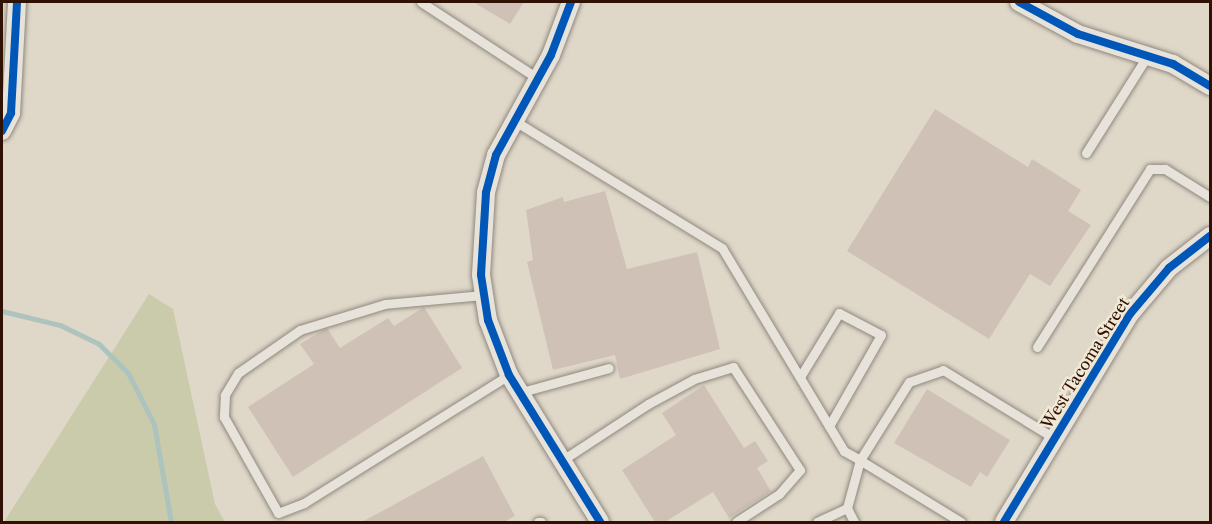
<!DOCTYPE html>
<style>
body{margin:0}
#map{position:relative;width:1212px;height:524px;overflow:hidden;background:#dfd8c9;font-family:"Libre Caslon Text",serif}
div>[style]{position:absolute}
.green>*{inset:0;background:#cacbaa}
.stream>*{height:5px;margin:-2.5px;padding:0 2.5px;transform-origin:2.5px;border-radius:2.5px;background:#aec3be}
.building>*{inset:0;background:#d0c1b7}
.roads{filter:drop-shadow(0 0 2px #90887e) drop-shadow(0 0 2px #90887e)}
.lane>*{height:9px;margin:-4.5px;padding:0 4.5px;transform-origin:4.5px;border-radius:4.5px;background:#e7e3db}
.street>*{height:18px;margin:-9px;padding:0 9px;transform-origin:9px;border-radius:9px;background:#e7e3db}
.cycleway>*{height:8px;margin:-4px;padding:0 4px;transform-origin:4px;border-radius:4px;background:#0057b8}
span{translate:-50% -50%;white-space:nowrap;text-align:center;line-height:1.15;-webkit-text-stroke:5px #f1e8d5;paint-order:stroke}
.street-label{font-size:16px;color:#2f1204}
.frame{position:absolute;inset:0;border:3px solid #2f1204;pointer-events:none}
</style>
<div id="map">
<div class="green">
<i style="clip-path:polygon(149px 294px,173px 309px,215px 504px,225px 522px,4px 522px)"></i>
</div>
<div class="stream">
<i style="left:2px;top:311px;width:60px;rotate:13.6deg"></i>
<i style="left:60px;top:325px;width:43px;rotate:26deg"></i>
<i style="left:99px;top:344px;width:41px;rotate:45deg"></i>
<i style="left:128px;top:373px;width:57px;rotate:63deg"></i>
<i style="left:154px;top:424px;width:99px;rotate:80.2deg"></i>
</div>
<div class="building">
<i style="clip-path:polygon(473px 2px,524px 2px,510px 24px)"></i>
<i style="clip-path:polygon(935px 109px,1028px 167px,1032px 159px,1081px 190px,1068px 211px,1091px 225px,1050px 286px,1030px 274px,989px 339px,847px 251px)"></i>
<i style="clip-path:polygon(605px 191px,627px 269px,697px 252px,720px 349px,620px 379px,615px 355px,553px 370px,527px 262px,533px 260px,526px 210px,563px 197px,564px 202px)"></i>
<i style="clip-path:polygon(424px 307px,462px 368px,293px 477px,248px 407px,314px 364px,300px 344px,327px 328px,340px 348px,388px 318px,394px 326px)"></i>
<i style="clip-path:polygon(704px 385px,744px 448px,755px 441px,768px 461px,757px 468px,771px 491px,729px 518px,713px 492px,665px 522px,655px 522px,622px 470px,676px 435px,662px 413px)"></i>
<i style="clip-path:polygon(927px 389px,1010px 440px,987px 477px,980px 472px,971px 487px,894px 443px)"></i>
<i style="clip-path:polygon(483px 456px,515px 516px,504px 522px,362px 522px)"></i>
</div>
<div class="roads">
<div class="lane">
<i style="left:421px;top:2px;width:139px;rotate:33.2deg"></i>
<i style="left:513px;top:120px;width:245px;rotate:31.5deg"></i>
<i style="left:722px;top:248px;width:237px;rotate:59deg"></i>
<i style="left:844px;top:451px;width:18px;rotate:29deg"></i>
<i style="left:860px;top:460px;width:50px;rotate:105.2deg"></i>
<i style="left:847px;top:508px;width:33px;rotate:155deg"></i>
<i style="left:1086px;top:153px;width:116px;rotate:-57.7deg"></i>
<i style="left:483px;top:295px;width:98px;rotate:174.8deg"></i>
<i style="left:385px;top:304px;width:89px;rotate:163deg"></i>
<i style="left:300px;top:330px;width:75px;rotate:145.3deg"></i>
<i style="left:238px;top:373px;width:26px;rotate:121deg"></i>
<i style="left:225px;top:395px;width:22px;rotate:93deg"></i>
<i style="left:224px;top:417px;width:110px;rotate:60.6deg"></i>
<i style="left:278px;top:513px;width:28px;rotate:-21deg"></i>
<i style="left:304px;top:503px;width:242px;rotate:-32deg"></i>
<i style="left:1037px;top:347px;width:211px;rotate:-57.6deg"></i>
<i style="left:1150px;top:169px;width:15px"></i>
<i style="left:1165px;top:169px;width:53px;rotate:31.9deg"></i>
<i style="left:800px;top:377px;width:75px;rotate:-58.6deg"></i>
<i style="left:839px;top:313px;width:47px;rotate:27.6deg"></i>
<i style="left:881px;top:335px;width:105px;rotate:119.7deg"></i>
<i style="left:518px;top:393px;width:94px;rotate:-15.4deg"></i>
<i style="left:561px;top:461px;width:104px;rotate:-33.2deg"></i>
<i style="left:648px;top:404px;width:52px;rotate:-28.5deg"></i>
<i style="left:694px;top:379px;width:41px;rotate:-17.1deg"></i>
<i style="left:733px;top:367px;width:123px;rotate:57deg"></i>
<i style="left:800px;top:470px;width:32px;rotate:131deg"></i>
<i style="left:779px;top:494px;width:51px;rotate:146.9deg"></i>
<i style="left:847px;top:508px;width:16px;rotate:63deg"></i>
<i style="left:538px;top:522px;width:3px"></i>
<i style="left:961px;top:522px;width:119px;rotate:-148.5deg"></i>
<i style="left:860px;top:460px;width:92px;rotate:-57.9deg"></i>
<i style="left:909px;top:382px;width:36px;rotate:-19deg"></i>
<i style="left:943px;top:370px;width:130px;rotate:31.5deg"></i>
</div>
<div class="street">
<i style="left:571px;top:2px;width:57px;rotate:110.7deg"></i>
<i style="left:551px;top:55px;width:114px;rotate:118.8deg"></i>
<i style="left:496px;top:155px;width:39px;rotate:105deg"></i>
<i style="left:486px;top:193px;width:82px;rotate:93.5deg"></i>
<i style="left:481px;top:275px;width:46px;rotate:81.2deg"></i>
<i style="left:488px;top:320px;width:59px;rotate:69.1deg"></i>
<i style="left:509px;top:375px;width:173px;rotate:58.2deg"></i>
<i style="left:1019px;top:2px;width:67px;rotate:28.5deg"></i>
<i style="left:1078px;top:34px;width:100px;rotate:17.5deg"></i>
<i style="left:1173px;top:64px;width:43px;rotate:30.7deg"></i>
<i style="left:2px;top:131px;width:20px;rotate:-63deg"></i>
<i style="left:11px;top:113px;width:111px;rotate:-86.9deg"></i>
<i style="left:1004px;top:522px;width:243px;rotate:-58.8deg"></i>
<i style="left:1130px;top:314px;width:60px;rotate:-49.7deg"></i>
<i style="left:1169px;top:268px;width:52px;rotate:-38deg"></i>
</div>
</div>
<div class="cycleway">
<i style="left:571px;top:2px;width:57px;rotate:110.7deg"></i>
<i style="left:551px;top:55px;width:114px;rotate:118.8deg"></i>
<i style="left:496px;top:155px;width:39px;rotate:105deg"></i>
<i style="left:486px;top:193px;width:82px;rotate:93.5deg"></i>
<i style="left:481px;top:275px;width:46px;rotate:81.2deg"></i>
<i style="left:488px;top:320px;width:59px;rotate:69.1deg"></i>
<i style="left:509px;top:375px;width:173px;rotate:58.2deg"></i>
<i style="left:1019px;top:2px;width:67px;rotate:28.5deg"></i>
<i style="left:1078px;top:34px;width:100px;rotate:17.5deg"></i>
<i style="left:1173px;top:64px;width:43px;rotate:30.7deg"></i>
<i style="left:2px;top:131px;width:20px;rotate:-63deg"></i>
<i style="left:11px;top:113px;width:111px;rotate:-86.9deg"></i>
<i style="left:1004px;top:522px;width:243px;rotate:-58.8deg"></i>
<i style="left:1130px;top:314px;width:60px;rotate:-49.7deg"></i>
<i style="left:1169px;top:268px;width:52px;rotate:-38deg"></i>
</div>
<div class="street-label">
<span style="left:1085px;top:363px;rotate:-58deg">West Tacoma Street</span>
</div>
<div class="frame"></div>
</div>
